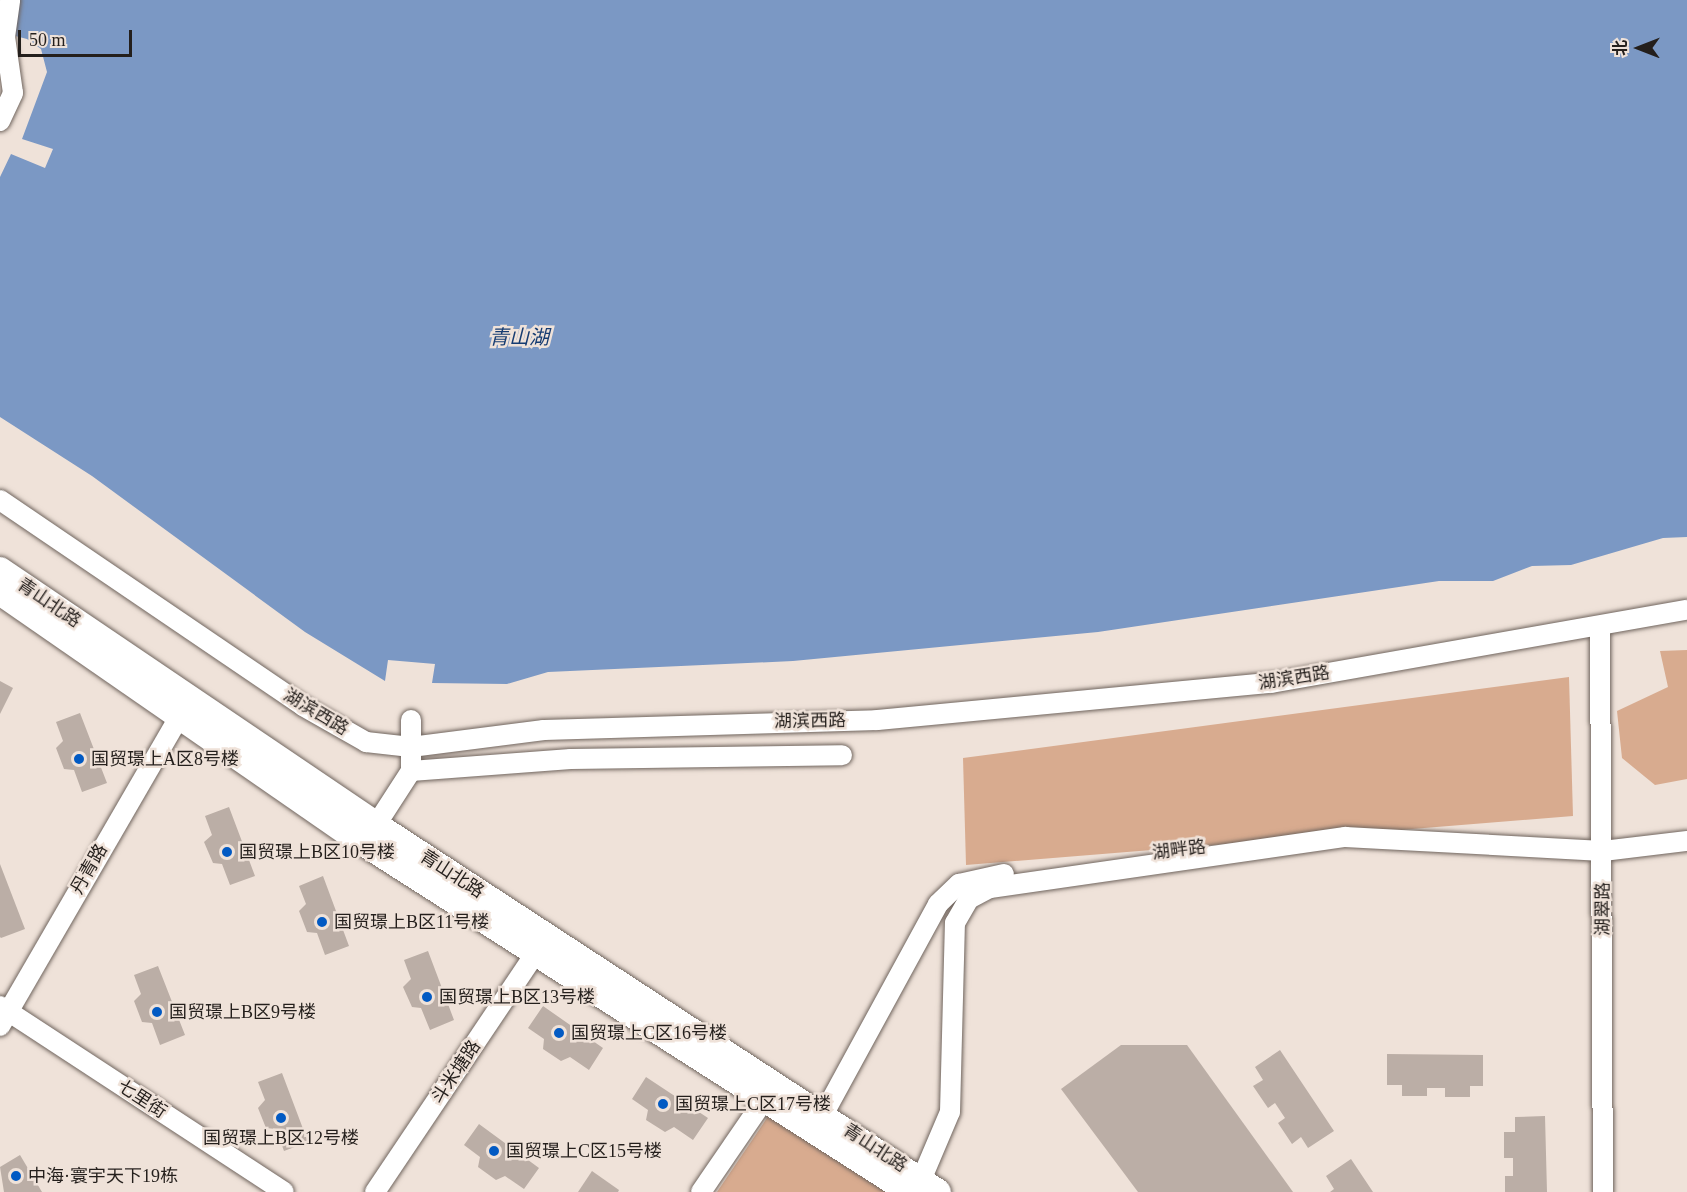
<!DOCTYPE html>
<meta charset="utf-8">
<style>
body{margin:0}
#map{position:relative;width:1687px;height:1192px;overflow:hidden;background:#efe2d9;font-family:"Times New Roman","Noto Sans SC",serif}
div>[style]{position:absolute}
.green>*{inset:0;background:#d8ab8f}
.water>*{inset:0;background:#7b98c4}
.building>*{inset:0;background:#bbaea6}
.roads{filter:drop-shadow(0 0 2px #70655e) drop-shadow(0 0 2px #70655e)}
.minor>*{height:20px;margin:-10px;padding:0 10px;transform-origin:10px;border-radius:10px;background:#fff}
.major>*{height:26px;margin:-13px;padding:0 13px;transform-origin:13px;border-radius:13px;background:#fff}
.dots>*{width:16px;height:16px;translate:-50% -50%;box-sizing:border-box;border:3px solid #efe2d9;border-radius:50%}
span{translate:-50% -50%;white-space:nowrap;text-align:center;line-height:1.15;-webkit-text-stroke:5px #efe2d9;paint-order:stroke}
.street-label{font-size:18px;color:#241f1c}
.poi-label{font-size:18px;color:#241f1c}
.left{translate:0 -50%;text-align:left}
.water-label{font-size:20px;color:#163c72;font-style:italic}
.north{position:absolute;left:1609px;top:18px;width:60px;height:60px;-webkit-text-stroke:4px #efe2d9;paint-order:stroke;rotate:270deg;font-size:16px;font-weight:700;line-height:24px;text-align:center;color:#241f1c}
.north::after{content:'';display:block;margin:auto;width:21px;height:27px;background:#241f1c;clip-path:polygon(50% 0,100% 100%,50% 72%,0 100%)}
.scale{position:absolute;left:18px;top:30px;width:114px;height:27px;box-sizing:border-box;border:3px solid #241f1c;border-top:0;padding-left:8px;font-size:18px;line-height:21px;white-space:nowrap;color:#241f1c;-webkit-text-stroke:4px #efe2d9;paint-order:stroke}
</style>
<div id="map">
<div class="green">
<i style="clip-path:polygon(1687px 650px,1687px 779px,1655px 785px,1622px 758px,1617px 711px,1668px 687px,1660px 651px)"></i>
<i style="clip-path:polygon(1569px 677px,1573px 816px,966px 865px,963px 758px)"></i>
<i style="clip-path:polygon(769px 1115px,888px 1192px,717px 1192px)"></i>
</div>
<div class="water">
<i style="clip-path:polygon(0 0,1687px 0,1687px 537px,1663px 538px,1571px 565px,1532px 566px,1493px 581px,1439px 581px,1098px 632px,793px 661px,548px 672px,507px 684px,432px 683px,435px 664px,388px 660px,385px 681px,305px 632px,92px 476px,0 417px,0 177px,11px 154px,45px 168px,53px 149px,22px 139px,47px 72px,41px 49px,27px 39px,0 32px)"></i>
</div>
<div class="building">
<i style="clip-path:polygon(0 681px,13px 688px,0 714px)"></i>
<i style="clip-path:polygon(80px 713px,107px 783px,82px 792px,74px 770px,64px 769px,56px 748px,63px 741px,56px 722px)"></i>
<i style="clip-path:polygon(229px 807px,255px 876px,230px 885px,222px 864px,213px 863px,204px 842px,212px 835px,205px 816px)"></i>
<i style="clip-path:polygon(0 864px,25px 929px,1px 938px,0 937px)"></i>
<i style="clip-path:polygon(323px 876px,349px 946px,325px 955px,317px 933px,307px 932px,299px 911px,306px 904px,299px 886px)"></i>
<i style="clip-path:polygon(428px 951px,454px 1020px,430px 1030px,421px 1008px,412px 1007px,403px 987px,411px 979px,404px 960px)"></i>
<i style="clip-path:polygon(158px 966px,185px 1035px,160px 1045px,152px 1023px,142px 1022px,134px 1001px,141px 994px,134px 975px)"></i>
<i style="clip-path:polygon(543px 1006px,603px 1048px,589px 1070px,570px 1057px,561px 1061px,543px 1049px,544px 1039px,528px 1028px)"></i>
<i style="clip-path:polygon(1121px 1045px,1187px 1045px,1293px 1192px,1138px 1192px,1061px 1089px)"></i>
<i style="clip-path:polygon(1280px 1050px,1334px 1131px,1308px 1148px,1301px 1137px,1292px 1144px,1278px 1123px,1285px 1118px,1275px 1103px,1268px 1108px,1253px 1086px,1263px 1080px,1255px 1067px)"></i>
<i style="clip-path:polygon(1387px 1054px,1483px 1055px,1483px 1086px,1470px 1086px,1470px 1097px,1445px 1097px,1445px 1088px,1427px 1088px,1427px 1096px,1402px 1096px,1402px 1085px,1387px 1085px)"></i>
<i style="clip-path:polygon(282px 1073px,308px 1142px,284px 1151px,276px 1129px,266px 1128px,258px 1108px,265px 1100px,258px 1082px)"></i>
<i style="clip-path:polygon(646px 1077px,708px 1118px,693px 1140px,674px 1127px,665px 1132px,646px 1120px,648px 1110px,632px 1099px)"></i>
<i style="clip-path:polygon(1545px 1116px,1547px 1192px,1505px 1192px,1505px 1176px,1513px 1176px,1513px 1158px,1504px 1158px,1504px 1132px,1515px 1132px,1515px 1117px)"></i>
<i style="clip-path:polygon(479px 1124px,539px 1168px,524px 1189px,505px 1176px,496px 1180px,478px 1167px,480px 1157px,464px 1145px)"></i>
<i style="clip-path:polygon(20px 1155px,42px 1192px,4px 1192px,0 1167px)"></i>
<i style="clip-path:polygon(1351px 1159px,1373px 1192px,1330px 1192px,1334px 1189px,1326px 1176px)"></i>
<i style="clip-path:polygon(592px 1171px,619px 1190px,618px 1192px,578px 1192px)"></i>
</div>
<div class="roads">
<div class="minor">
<i style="left:0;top:121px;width:31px;rotate:-65deg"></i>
<i style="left:13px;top:93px;width:57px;rotate:-98.1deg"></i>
<i style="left:5px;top:37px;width:37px;rotate:-82deg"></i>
<i style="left:0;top:500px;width:366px;rotate:34.2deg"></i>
<i style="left:303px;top:706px;width:73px;rotate:29.7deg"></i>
<i style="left:366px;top:742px;width:45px;rotate:6.3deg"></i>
<i style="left:411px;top:747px;width:134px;rotate:-7.3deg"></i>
<i style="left:544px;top:730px;width:333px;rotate:-1.7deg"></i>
<i style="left:877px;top:720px;width:396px;rotate:-5.4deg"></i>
<i style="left:1271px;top:683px;width:422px;rotate:-10deg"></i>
<i style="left:1600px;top:626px;width:566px;rotate:89.7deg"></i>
<i style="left:411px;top:771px;width:160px;rotate:-4.3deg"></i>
<i style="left:571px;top:759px;width:271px;rotate:-0.8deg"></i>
<i style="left:376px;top:825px;width:64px;rotate:-57.1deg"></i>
<i style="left:411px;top:771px;width:51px;rotate:-90deg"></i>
<i style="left:0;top:1006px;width:339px;rotate:33.2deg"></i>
<i style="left:0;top:1026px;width:361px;rotate:-59.9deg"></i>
<i style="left:816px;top:1128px;width:255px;rotate:-61.4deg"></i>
<i style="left:938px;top:904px;width:29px;rotate:-44deg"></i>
<i style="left:959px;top:884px;width:46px;rotate:-12.5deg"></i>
<i style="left:375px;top:1192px;width:290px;rotate:-56.1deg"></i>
<i style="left:701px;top:1192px;width:112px;rotate:-55.6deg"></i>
<i style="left:916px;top:1192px;width:87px;rotate:-67deg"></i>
<i style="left:950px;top:1112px;width:189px;rotate:-88.5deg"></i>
<i style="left:955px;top:923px;width:28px;rotate:-60deg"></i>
<i style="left:969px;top:899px;width:24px;rotate:-28deg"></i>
<i style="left:990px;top:888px;width:359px;rotate:-8.2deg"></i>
<i style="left:1345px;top:837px;width:258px;rotate:3.1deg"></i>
<i style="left:1603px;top:851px;width:85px;rotate:-6.8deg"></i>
</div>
<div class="major">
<i style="left:0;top:570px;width:454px;rotate:34.1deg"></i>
<i style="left:376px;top:825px;width:671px;rotate:33.15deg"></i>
<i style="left:0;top:592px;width:423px;rotate:34.7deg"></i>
<i style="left:348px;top:833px;width:667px;rotate:32.57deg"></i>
</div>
</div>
<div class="dots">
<i style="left:79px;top:759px;background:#025ac3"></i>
<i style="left:227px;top:852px;background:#025ac3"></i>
<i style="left:322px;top:922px;background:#025ac3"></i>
<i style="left:427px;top:997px;background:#025ac3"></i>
<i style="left:157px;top:1012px;background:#025ac3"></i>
<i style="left:559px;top:1033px;background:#025ac3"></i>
<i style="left:663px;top:1104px;background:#025ac3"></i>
<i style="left:281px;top:1118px;background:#025ac3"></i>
<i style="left:494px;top:1151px;background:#025ac3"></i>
<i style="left:16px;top:1176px;background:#025ac3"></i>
</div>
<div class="street-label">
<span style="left:49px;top:603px;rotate:34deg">青山北路</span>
<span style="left:1294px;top:678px;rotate:-9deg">湖滨西路</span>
<span style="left:316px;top:712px;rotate:31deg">湖滨西路</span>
<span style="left:810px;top:721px;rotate:-1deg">湖滨西路</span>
<span style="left:1179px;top:850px;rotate:-7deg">湖畔路</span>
<span style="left:89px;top:869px;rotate:-60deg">丹青路</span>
<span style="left:452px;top:874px;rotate:33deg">青山北路</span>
<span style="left:1603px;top:909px;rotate:-90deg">湖翠路</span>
<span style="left:456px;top:1072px;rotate:-56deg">斗米塘路</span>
<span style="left:142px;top:1099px;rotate:33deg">七里街</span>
<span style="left:875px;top:1148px;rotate:33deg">青山北路</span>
</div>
<div class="poi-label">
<span class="left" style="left:91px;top:759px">国贸璟上A区8号楼</span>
<span class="left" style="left:239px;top:852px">国贸璟上B区10号楼</span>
<span class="left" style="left:334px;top:922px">国贸璟上B区11号楼</span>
<span class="left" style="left:439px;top:997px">国贸璟上B区13号楼</span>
<span class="left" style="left:169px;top:1012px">国贸璟上B区9号楼</span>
<span class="left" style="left:571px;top:1033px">国贸璟上C区16号楼</span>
<span class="left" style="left:675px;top:1104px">国贸璟上C区17号楼</span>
<span style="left:281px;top:1138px">国贸璟上B区12号楼</span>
<span class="left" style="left:506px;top:1151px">国贸璟上C区15号楼</span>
<span class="left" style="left:28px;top:1176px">中海·寰宇天下19栋</span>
</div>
<div class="water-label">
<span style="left:519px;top:337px">青山湖</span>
</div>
<div class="north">北</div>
<div class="scale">50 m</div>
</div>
